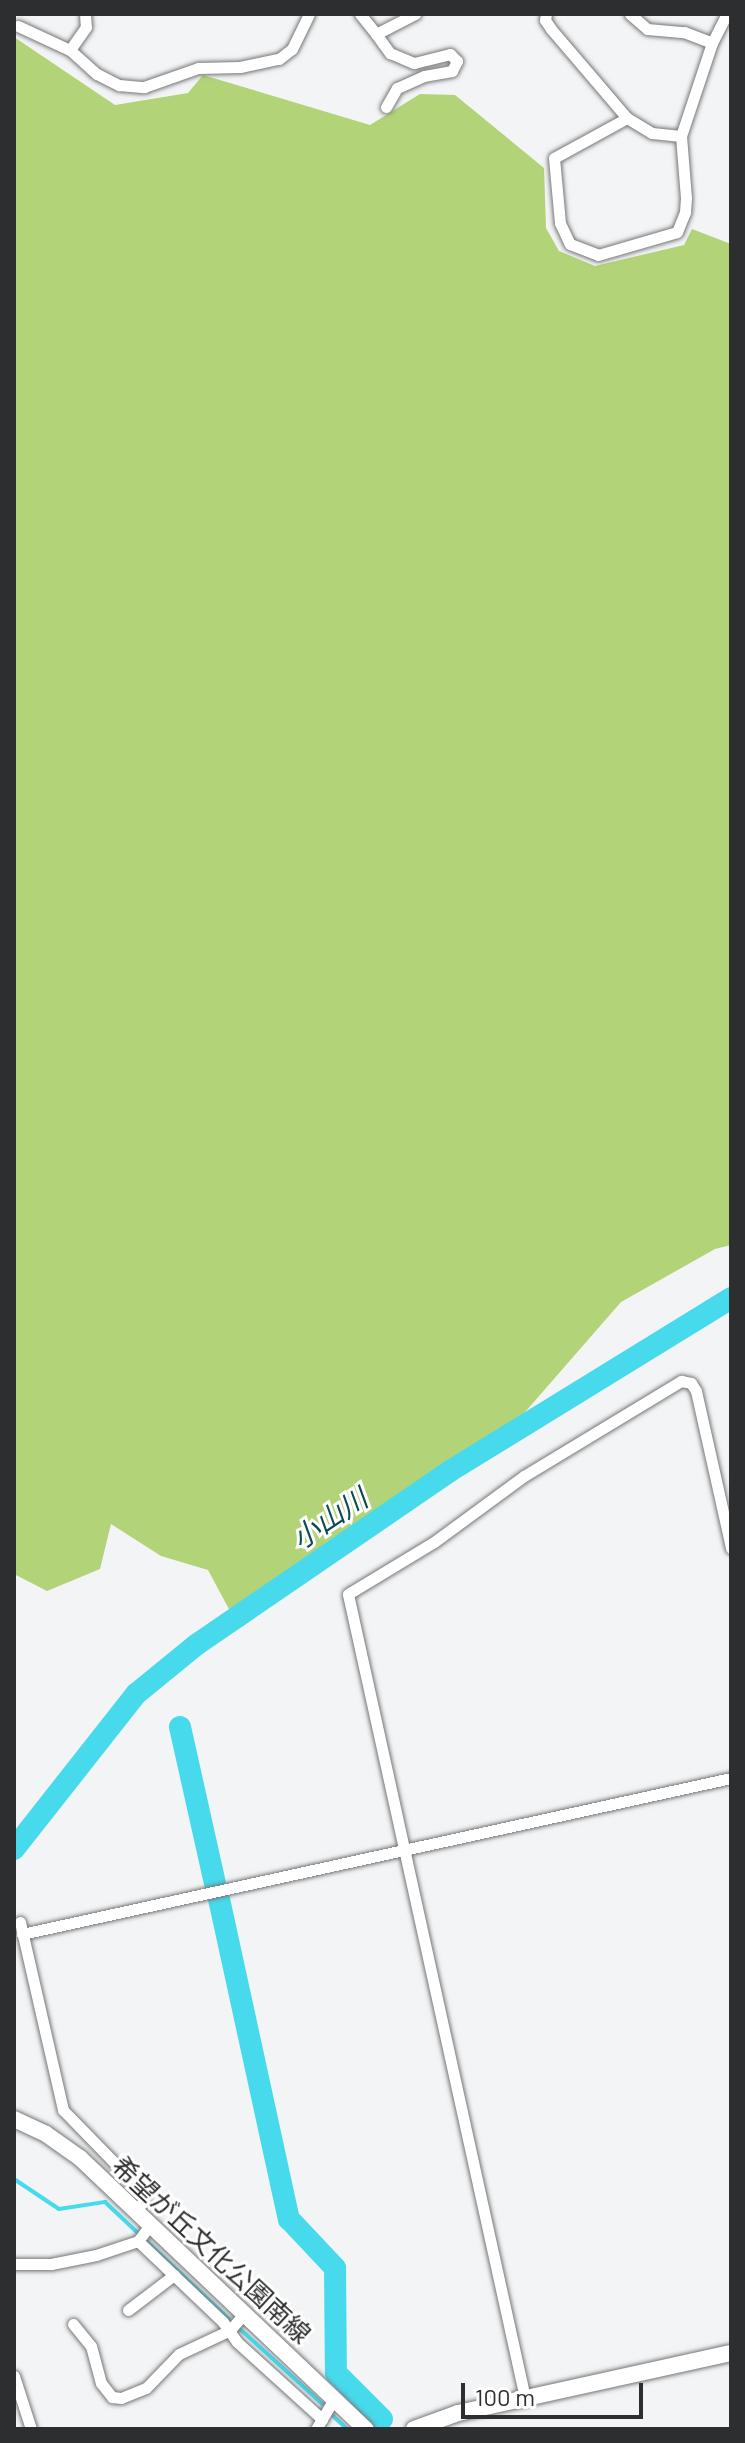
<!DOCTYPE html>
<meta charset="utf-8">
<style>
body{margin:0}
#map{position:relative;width:745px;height:2443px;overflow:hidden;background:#f2f4f5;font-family:Barlow,"Noto Sans JP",sans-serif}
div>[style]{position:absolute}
.forest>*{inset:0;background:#b3d378}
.stream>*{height:4px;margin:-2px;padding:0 2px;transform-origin:2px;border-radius:2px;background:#47daec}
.river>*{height:22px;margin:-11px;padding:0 11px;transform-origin:11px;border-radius:11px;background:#47daec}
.roads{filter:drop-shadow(0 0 2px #767779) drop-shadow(0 0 2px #767779)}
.street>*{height:11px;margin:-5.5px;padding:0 5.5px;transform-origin:5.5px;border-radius:5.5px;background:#fff}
.secondary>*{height:16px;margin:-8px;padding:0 8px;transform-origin:8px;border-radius:8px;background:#fff}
span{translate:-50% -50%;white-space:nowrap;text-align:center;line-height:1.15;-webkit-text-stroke:6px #fff;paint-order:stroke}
.street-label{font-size:26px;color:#2d2e2f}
.water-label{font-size:28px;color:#094b52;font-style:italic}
.frame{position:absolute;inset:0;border:16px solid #2d2e2f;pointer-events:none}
.scale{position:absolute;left:461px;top:2383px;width:182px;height:36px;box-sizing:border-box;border:4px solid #2d2e2f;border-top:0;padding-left:10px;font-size:24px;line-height:28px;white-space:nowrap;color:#2d2e2f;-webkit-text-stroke:6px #fff;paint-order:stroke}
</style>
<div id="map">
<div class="forest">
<i style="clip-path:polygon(14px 37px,115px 105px,188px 93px,203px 75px,370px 125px,420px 94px,455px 95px,544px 168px,546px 228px,559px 251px,595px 266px,684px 245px,692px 229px,731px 244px,731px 1245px,715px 1249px,621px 1302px,519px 1419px,230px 1611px,208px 1570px,161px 1556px,111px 1524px,100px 1569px,47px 1591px,14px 1574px)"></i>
</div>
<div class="stream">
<i style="left:14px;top:2179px;width:54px;rotate:33.7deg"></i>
<i style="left:59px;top:2209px;width:47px;rotate:-8.7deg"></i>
<i style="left:105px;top:2202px;width:170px;rotate:43.3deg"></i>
<i style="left:240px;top:2329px;width:111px;rotate:42.4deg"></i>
<i style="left:332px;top:2415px;width:21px;rotate:43deg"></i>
</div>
<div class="river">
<i style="left:180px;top:1727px;width:160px;rotate:77.4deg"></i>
<i style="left:14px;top:1849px;width:197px;rotate:-51.8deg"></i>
<i style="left:136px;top:1694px;width:77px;rotate:-39.2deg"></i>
<i style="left:196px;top:1645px;width:308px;rotate:-34.4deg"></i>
<i style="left:450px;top:1471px;width:330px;rotate:-31.6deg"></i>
<i style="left:219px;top:1899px;width:328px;rotate:77.7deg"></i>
<i style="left:289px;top:2219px;width:67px;rotate:46.8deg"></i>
<i style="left:335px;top:2268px;width:105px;rotate:89.5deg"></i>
<i style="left:336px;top:2373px;width:65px;rotate:45deg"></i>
</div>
<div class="roads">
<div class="street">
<i style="left:85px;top:14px;width:13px;rotate:86deg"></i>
<i style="left:86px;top:27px;width:28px;rotate:125deg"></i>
<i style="left:70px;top:50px;width:36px;rotate:42deg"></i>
<i style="left:97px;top:74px;width:25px;rotate:27deg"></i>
<i style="left:119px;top:85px;width:25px;rotate:5deg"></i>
<i style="left:144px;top:87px;width:57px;rotate:-19.4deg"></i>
<i style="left:198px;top:68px;width:42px;rotate:-1.4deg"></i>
<i style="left:240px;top:67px;width:40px;rotate:-12deg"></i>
<i style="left:279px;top:59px;width:16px;rotate:-38deg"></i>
<i style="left:292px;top:49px;width:39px;rotate:-64deg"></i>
<i style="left:360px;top:14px;width:26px;rotate:51deg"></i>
<i style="left:376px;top:34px;width:44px;rotate:-27.1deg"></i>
<i style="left:546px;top:14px;width:6px;rotate:99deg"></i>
<i style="left:545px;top:20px;width:11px;rotate:56deg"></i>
<i style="left:551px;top:29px;width:117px;rotate:49.5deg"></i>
<i style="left:627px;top:118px;width:29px;rotate:31deg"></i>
<i style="left:652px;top:133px;width:29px;rotate:6deg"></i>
<i style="left:630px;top:14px;width:23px;rotate:41deg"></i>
<i style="left:647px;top:29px;width:37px;rotate:5deg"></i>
<i style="left:684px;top:32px;width:30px;rotate:21deg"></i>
<i style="left:18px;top:26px;width:57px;rotate:24.8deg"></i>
<i style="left:376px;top:34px;width:24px;rotate:54deg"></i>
<i style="left:390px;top:53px;width:26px;rotate:23deg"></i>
<i style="left:414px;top:63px;width:37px;rotate:-14deg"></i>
<i style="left:450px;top:54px;width:10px;rotate:45deg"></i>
<i style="left:457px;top:61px;width:11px;rotate:117deg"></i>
<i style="left:452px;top:71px;width:28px;rotate:170deg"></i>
<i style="left:424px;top:76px;width:30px;rotate:156deg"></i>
<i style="left:397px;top:88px;width:22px;rotate:120deg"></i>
<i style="left:627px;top:118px;width:83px;rotate:151.3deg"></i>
<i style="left:554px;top:158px;width:65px;rotate:84.7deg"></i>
<i style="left:560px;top:223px;width:23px;rotate:65deg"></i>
<i style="left:570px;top:244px;width:30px;rotate:21deg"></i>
<i style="left:598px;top:255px;width:82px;rotate:-16.2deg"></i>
<i style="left:677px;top:232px;width:22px;rotate:-68deg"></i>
<i style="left:685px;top:212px;width:14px;rotate:-86deg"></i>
<i style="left:686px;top:198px;width:62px;rotate:-94.6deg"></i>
<i style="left:681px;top:136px;width:98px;rotate:-71.6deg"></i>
<i style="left:712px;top:43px;width:33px;rotate:-63deg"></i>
<i style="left:20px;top:1922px;width:193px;rotate:77.1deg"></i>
<i style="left:63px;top:2110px;width:115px;rotate:45.7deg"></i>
<i style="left:143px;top:2192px;width:9px;rotate:84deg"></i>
<i style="left:144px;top:2201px;width:12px;rotate:132deg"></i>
<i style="left:22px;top:1934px;width:726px;rotate:-12.41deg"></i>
<i style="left:138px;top:2241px;width:117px;rotate:43.6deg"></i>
<i style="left:223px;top:2322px;width:24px;rotate:55deg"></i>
<i style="left:237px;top:2342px;width:115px;rotate:42.2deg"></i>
<i style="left:14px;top:2264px;width:37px"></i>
<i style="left:51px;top:2264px;width:46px;rotate:-11.3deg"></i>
<i style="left:96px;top:2255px;width:44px;rotate:-18.4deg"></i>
<i style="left:138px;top:2241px;width:21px;rotate:-53deg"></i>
<i style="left:128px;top:2310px;width:58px;rotate:-37.3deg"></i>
<i style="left:73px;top:2324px;width:28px;rotate:51deg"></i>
<i style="left:91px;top:2346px;width:38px;rotate:75deg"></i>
<i style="left:101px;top:2383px;width:18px;rotate:52deg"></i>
<i style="left:112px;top:2397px;width:9px;rotate:6deg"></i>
<i style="left:121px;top:2398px;width:27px;rotate:-22deg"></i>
<i style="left:146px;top:2388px;width:47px;rotate:-45.9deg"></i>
<i style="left:179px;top:2354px;width:56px;rotate:-25.2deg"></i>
<i style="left:230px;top:2330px;width:23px;rotate:-49deg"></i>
<i style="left:14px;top:2376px;width:56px;rotate:72.2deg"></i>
<i style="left:525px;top:2398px;width:823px;rotate:-102.42deg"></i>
<i style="left:348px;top:1594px;width:100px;rotate:-31.2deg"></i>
<i style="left:434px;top:1542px;width:112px;rotate:-36.3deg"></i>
<i style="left:524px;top:1476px;width:184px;rotate:-31.2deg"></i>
<i style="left:681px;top:1381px;width:10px;rotate:11deg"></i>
<i style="left:691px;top:1383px;width:9px;rotate:58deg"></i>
<i style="left:696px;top:1391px;width:161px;rotate:77.4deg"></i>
<i style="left:316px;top:2429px;width:37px;rotate:-59deg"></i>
</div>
<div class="secondary">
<i style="left:14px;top:2119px;width:35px;rotate:25deg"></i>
<i style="left:46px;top:2134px;width:42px;rotate:35.2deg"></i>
<i style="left:80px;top:2158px;width:394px;rotate:43.5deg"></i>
<i style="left:414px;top:2429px;width:47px;rotate:-20deg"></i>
<i style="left:458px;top:2413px;width:280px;rotate:-12.4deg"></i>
</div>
</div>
<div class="street-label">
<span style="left:212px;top:2249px;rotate:43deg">希望が丘文化公園南線</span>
</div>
<div class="water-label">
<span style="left:329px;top:1518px;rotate:-34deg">小山川</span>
</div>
<div class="frame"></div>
<div class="scale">100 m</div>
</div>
